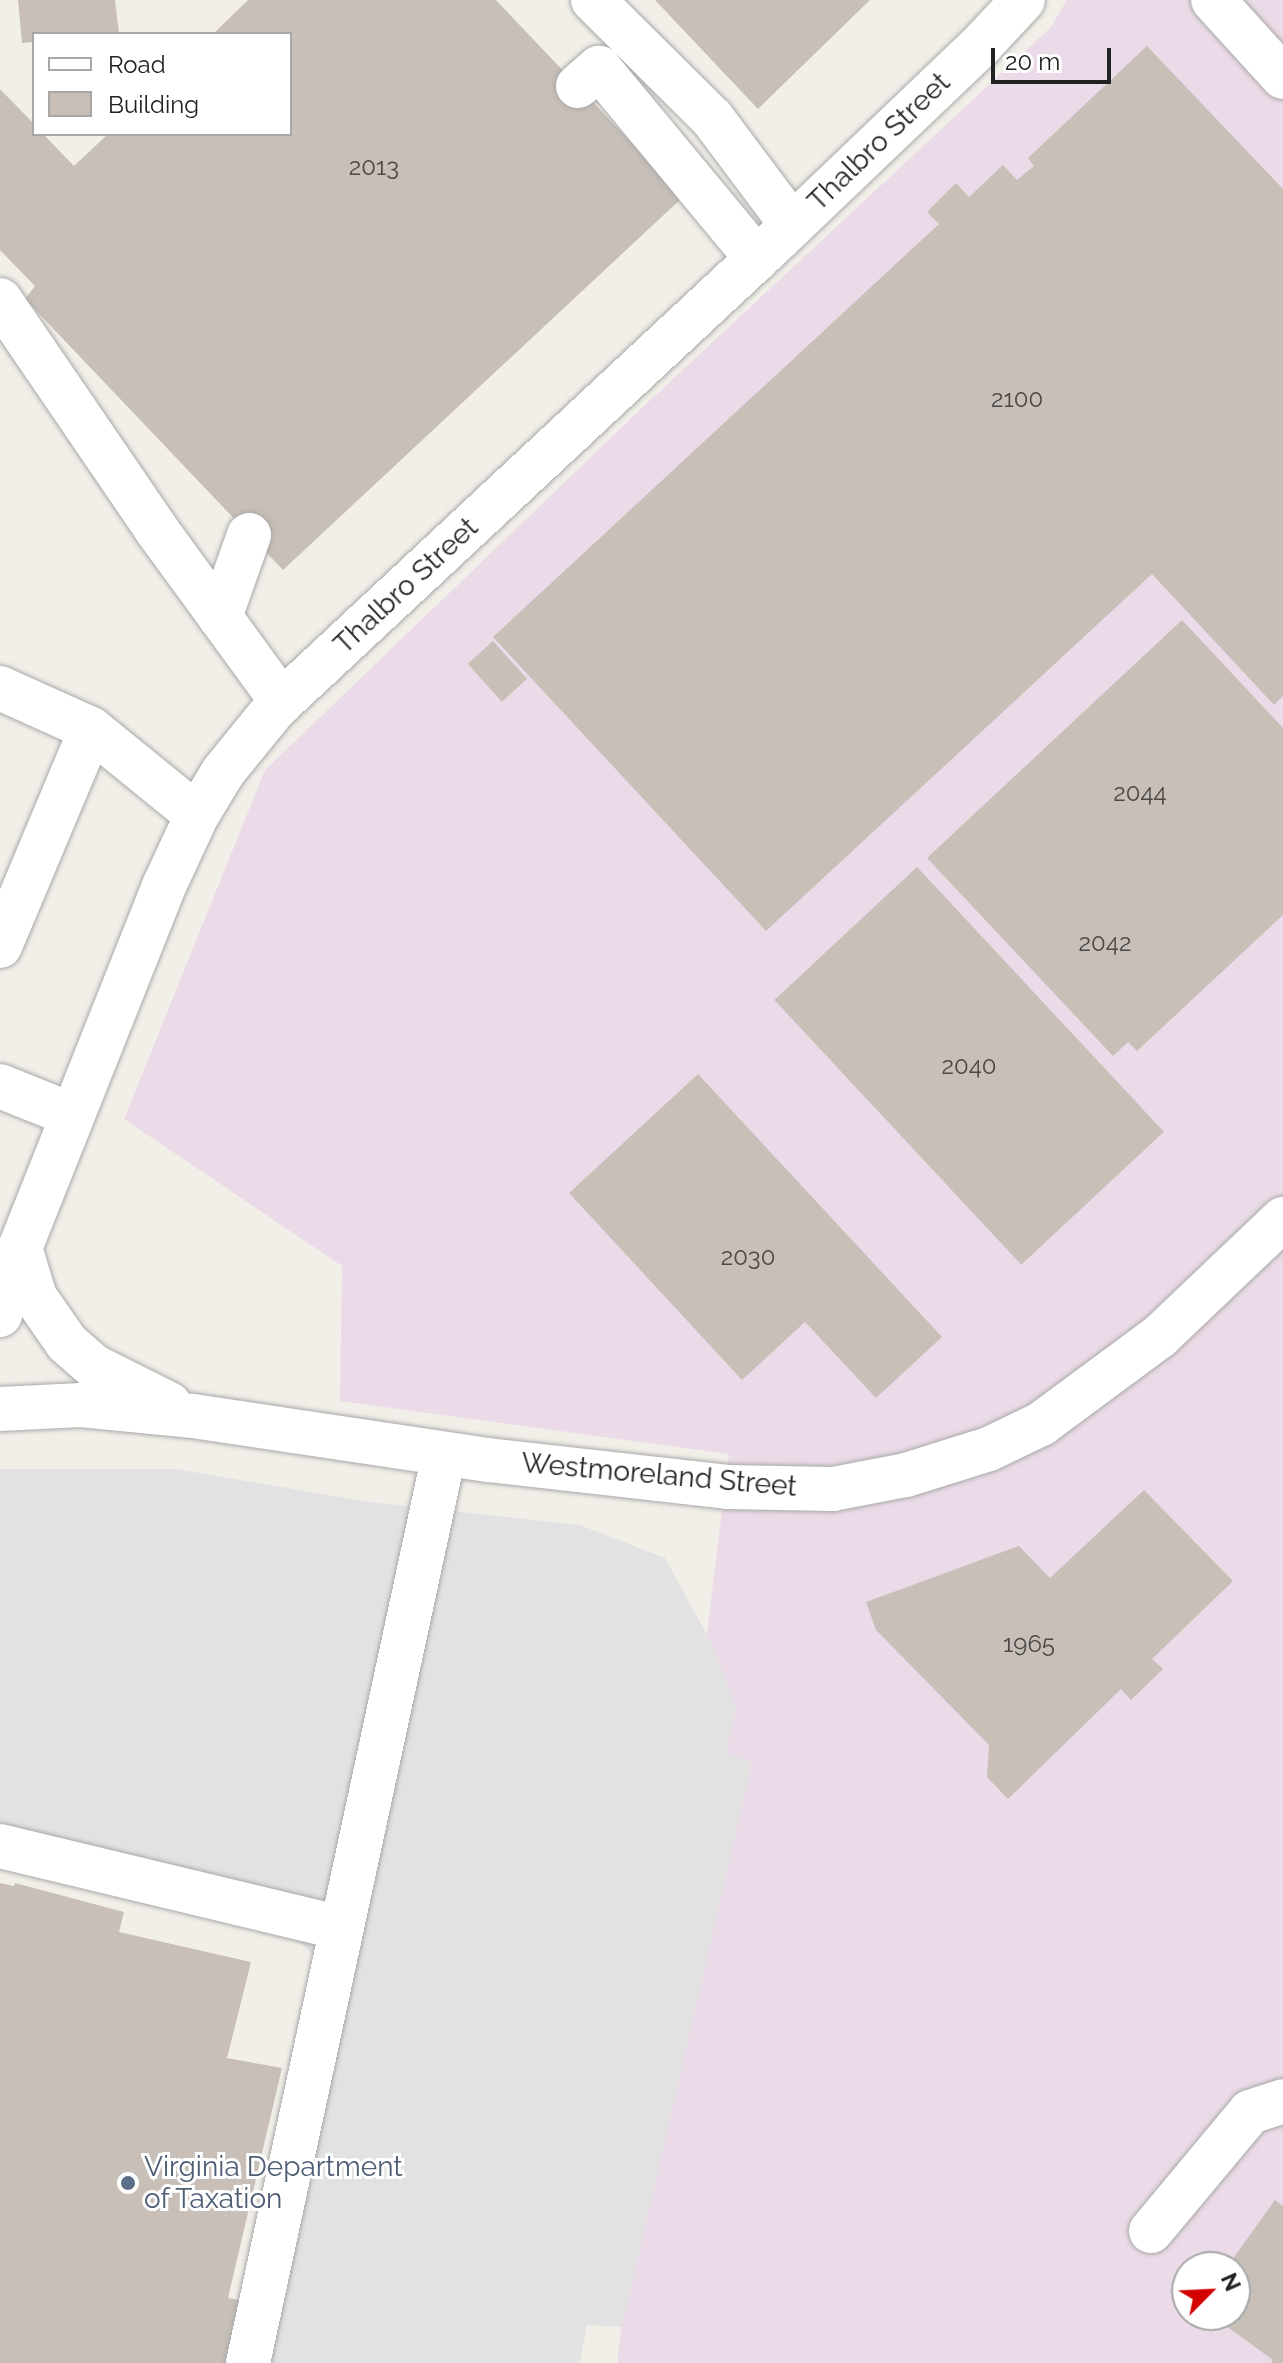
<!DOCTYPE html>
<style>
body{margin:0}
#map{position:relative;width:1283px;height:2363px;overflow:hidden;background:#f2efe9;font-family:Raleway,sans-serif}
div>[style]{position:absolute}
.industrial>*{inset:0;background:#ebdbe8}
.parking>*{inset:0;background:#e2e2e2}
.building>*{inset:0;background:#c7bfb8;transform-origin:0 0}
.roads{filter:drop-shadow(0 0 2px #a9a9a9) drop-shadow(0 0 2px #a9a9a9)}
.minor>*{height:44px;margin:-22px;padding:0 22px;transform-origin:22px;border-radius:22px;background:#fff}
.dots>*{width:22px;height:22px;translate:-50% -50%;box-sizing:border-box;border:4px solid #fff;border-radius:50%}
span{translate:-50% -50%;white-space:nowrap;text-align:center;line-height:1.15;-webkit-text-stroke:6px #fff;paint-order:stroke}
.number-label{font-size:24px;color:#4b4948}
.number-label span{-webkit-text-stroke-width:0}
.street-label{font-size:28px;color:#222}
.service-label{font-size:28px;color:#4e5e75}
.left{translate:0 -50%;text-align:left}
.legend{position:absolute;left:32px;top:32px;width:260px;height:104px;box-sizing:border-box;background:#fff;border:2px solid #a7a7a7;margin:0;padding:10px 14px;list-style:none;font-size:24px;color:#222}
.legend li{display:flex;align-items:center;gap:16px;height:40px}
.legend b{width:40px;border:2px solid #a7a7a7}
.north{position:absolute;left:1171px;top:2251px;width:80px;height:80px;box-sizing:border-box;background:#fff;border:2px solid #a7a7a7;border-radius:50%;rotate:66deg;font-size:22px;font-weight:700;line-height:32px;text-align:center;color:#222}
.north::after{content:'';display:block;margin:auto;width:28px;height:36px;background:#d40000;clip-path:polygon(50% 0,100% 100%,50% 72%,0 100%)}
.scale{position:absolute;left:991px;top:48px;width:120px;height:36px;box-sizing:border-box;border:4px solid #222;border-top:0;padding-left:10px;font-size:24px;line-height:28px;white-space:nowrap;color:#222;-webkit-text-stroke:6px #fff;paint-order:stroke}
</style>
<div id="map">
<div class="industrial">
<i style="clip-path:polygon(evenodd,1067px 0,1283px 0,1283px 2363px,617px 2363px,729px 1454px,340px 1401px,342px 1266px,124px 1119px,265px 770px,646px 404px,1051px 27px,1067px 0,1187px 2267px,1235px 2267px,1235px 2315px,1187px 2315px,1187px 2267px)"></i>
</div>
<div class="parking">
<i style="clip-path:polygon(0 1469px,176px 1469px,363px 1501px,580px 1525px,665px 1558px,714px 1648px,736px 1710px,726px 1752px,752px 1763px,622px 2327px,587px 2325px,580px 2363px,222px 2363px,249px 2267px,317px 1958px,287px 1932px,0 1867px)"></i>
</div>
<div class="building">
<i style="clip-path:polygon(18px 0,115px 0,119px 33px,34px 34px,34px 42px,22px 43px)"></i>
<i style="clip-path:polygon(248px 0,496px 0,683px 197px,283px 570px,25px 299px,35px 286px,0 250px,0 89px,34px 124px,34px 134px,43px 134px,74px 166px,108px 134px,290px 134px,290px 34px,213px 34px)"></i>
<i style="clip-path:polygon(655px 0,870px 0,758px 109px)"></i>
<i style="clip-path:polygon(1147px 46px,1283px 189px,1283px 696px,1274px 705px,1152px 574px,766px 931px,493px 637px,939px 224px,927px 212px,956px 183px,969px 197px,1003px 165px,1017px 180px,1034px 166px,1028px 158px)"></i>
<i style="clip-path:polygon(1182px 620px,1283px 728px,1283px 915px,1137px 1051px,1128px 1042px,1113px 1056px,927px 858px)"></i>
<i style="left:493px;top:641px;width:51px;height:34px;rotate:48deg"></i>
<i style="left:917px;top:867px;width:362px;height:195px;rotate:47deg"></i>
<i style="clip-path:polygon(698px 1074px,942px 1337px,876px 1398px,805px 1322px,742px 1380px,569px 1193px)"></i>
<i style="clip-path:polygon(1144px 1490px,1233px 1581px,1152px 1659px,1163px 1669px,1131px 1700px,1121px 1689px,1008px 1799px,987px 1777px,989px 1745px,876px 1630px,866px 1602px,1019px 1546px,1050px 1578px)"></i>
<i style="clip-path:polygon(0 1883px,14px 1886px,15px 1883px,124px 1912px,119px 1932px,251px 1962px,227px 2058px,282px 2068px,228px 2298px,245px 2301px,230px 2363px,0 2363px)"></i>
<i style="clip-path:polygon(1275px 2200px,1283px 2206px,1283px 2363px,1271px 2363px,1273px 2360px,1211px 2315px,1235px 2315px,1235px 2267px,1227px 2267px)"></i>
</div>
<div class="roads">
<div class="minor">
<i style="left:593px;top:0;width:168px;rotate:44.8deg"></i>
<i style="left:712px;top:118px;width:134px;rotate:53.2deg"></i>
<i style="left:1213px;top:0;width:104px;rotate:47.7deg"></i>
<i style="left:578px;top:86px;width:28px;rotate:-41deg"></i>
<i style="left:599px;top:68px;width:248px;rotate:50.4deg"></i>
<i style="left:0;top:300px;width:277px;rotate:55.7deg"></i>
<i style="left:156px;top:529px;width:214px;rotate:53.9deg"></i>
<i style="left:220px;top:617px;width:87px;rotate:-70.5deg"></i>
<i style="left:0;top:688px;width:100px;rotate:24.3deg"></i>
<i style="left:91px;top:729px;width:136px;rotate:39.1deg"></i>
<i style="left:0;top:946px;width:235px;rotate:-67.2deg"></i>
<i style="left:0;top:1086px;width:78px;rotate:21.9deg"></i>
<i style="left:20px;top:1248px;width:51px;rotate:73deg"></i>
<i style="left:35px;top:1297px;width:56px;rotate:55.2deg"></i>
<i style="left:67px;top:1343px;width:37px;rotate:41deg"></i>
<i style="left:95px;top:1367px;width:83px;rotate:26.6deg"></i>
<i style="left:0;top:1315px;width:70px;rotate:-73.4deg"></i>
<i style="left:20px;top:1248px;width:390px;rotate:-68.3deg"></i>
<i style="left:164px;top:886px;width:78px;rotate:-65.1deg"></i>
<i style="left:197px;top:815px;width:50px;rotate:-58.8deg"></i>
<i style="left:223px;top:772px;width:82px;rotate:-50.9deg"></i>
<i style="left:275px;top:708px;width:688px;rotate:-43deg"></i>
<i style="left:778px;top:239px;width:282px;rotate:-43.7deg"></i>
<i style="left:982px;top:44px;width:60px;rotate:-47deg"></i>
<i style="left:0;top:1409px;width:81px;rotate:-2.8deg"></i>
<i style="left:81px;top:1405px;width:113px;rotate:5.6deg"></i>
<i style="left:193px;top:1416px;width:298px;rotate:8.5deg"></i>
<i style="left:488px;top:1460px;width:241px;rotate:6.4deg"></i>
<i style="left:727px;top:1487px;width:106px;rotate:1.1deg"></i>
<i style="left:833px;top:1489px;width:74px;rotate:-10.9deg"></i>
<i style="left:906px;top:1475px;width:87px;rotate:-17.4deg"></i>
<i style="left:989px;top:1449px;width:58px;rotate:-25.7deg"></i>
<i style="left:1041px;top:1424px;width:148px;rotate:-36.5deg"></i>
<i style="left:1160px;top:1336px;width:170px;rotate:-43.6deg"></i>
<i style="left:0;top:1846px;width:351px;rotate:13.5deg"></i>
<i style="left:1151px;top:2231px;width:155px;rotate:-50.2deg"></i>
<i style="left:1250px;top:2112px;width:35px;rotate:-18deg"></i>
<i style="left:248px;top:2363px;width:930px;rotate:-77.83deg"></i>
</div>
</div>
<div class="dots">
<i style="left:128px;top:2183px;background:#5c6f8a"></i>
</div>
<div class="number-label">
<span style="left:374px;top:167px">2013</span>
<span style="left:1017px;top:399px">2100</span>
<span style="left:1140px;top:793px">2044</span>
<span style="left:1105px;top:943px">2042</span>
<span style="left:969px;top:1066px">2040</span>
<span style="left:748px;top:1257px">2030</span>
<span style="left:1029px;top:1644px">1965</span>
</div>
<div class="street-label">
<span style="left:879px;top:142px;rotate:-44deg">Thalbro Street</span>
<span style="left:406px;top:586px;rotate:-43deg">Thalbro Street</span>
<span style="left:659px;top:1475px;rotate:5deg">Westmoreland Street</span>
</div>
<div class="service-label">
<span class="left" style="left:144px;top:2183px">Virginia Department<br>of Taxation</span>
</div>
<ul class="legend">
<li><b style="height:10px;background:#fff"></b>Road</li>
<li><b style="height:22px;background:#c7bfb8"></b>Building</li>
</ul>
<div class="north">N</div>
<div class="scale">20 m</div>
</div>
